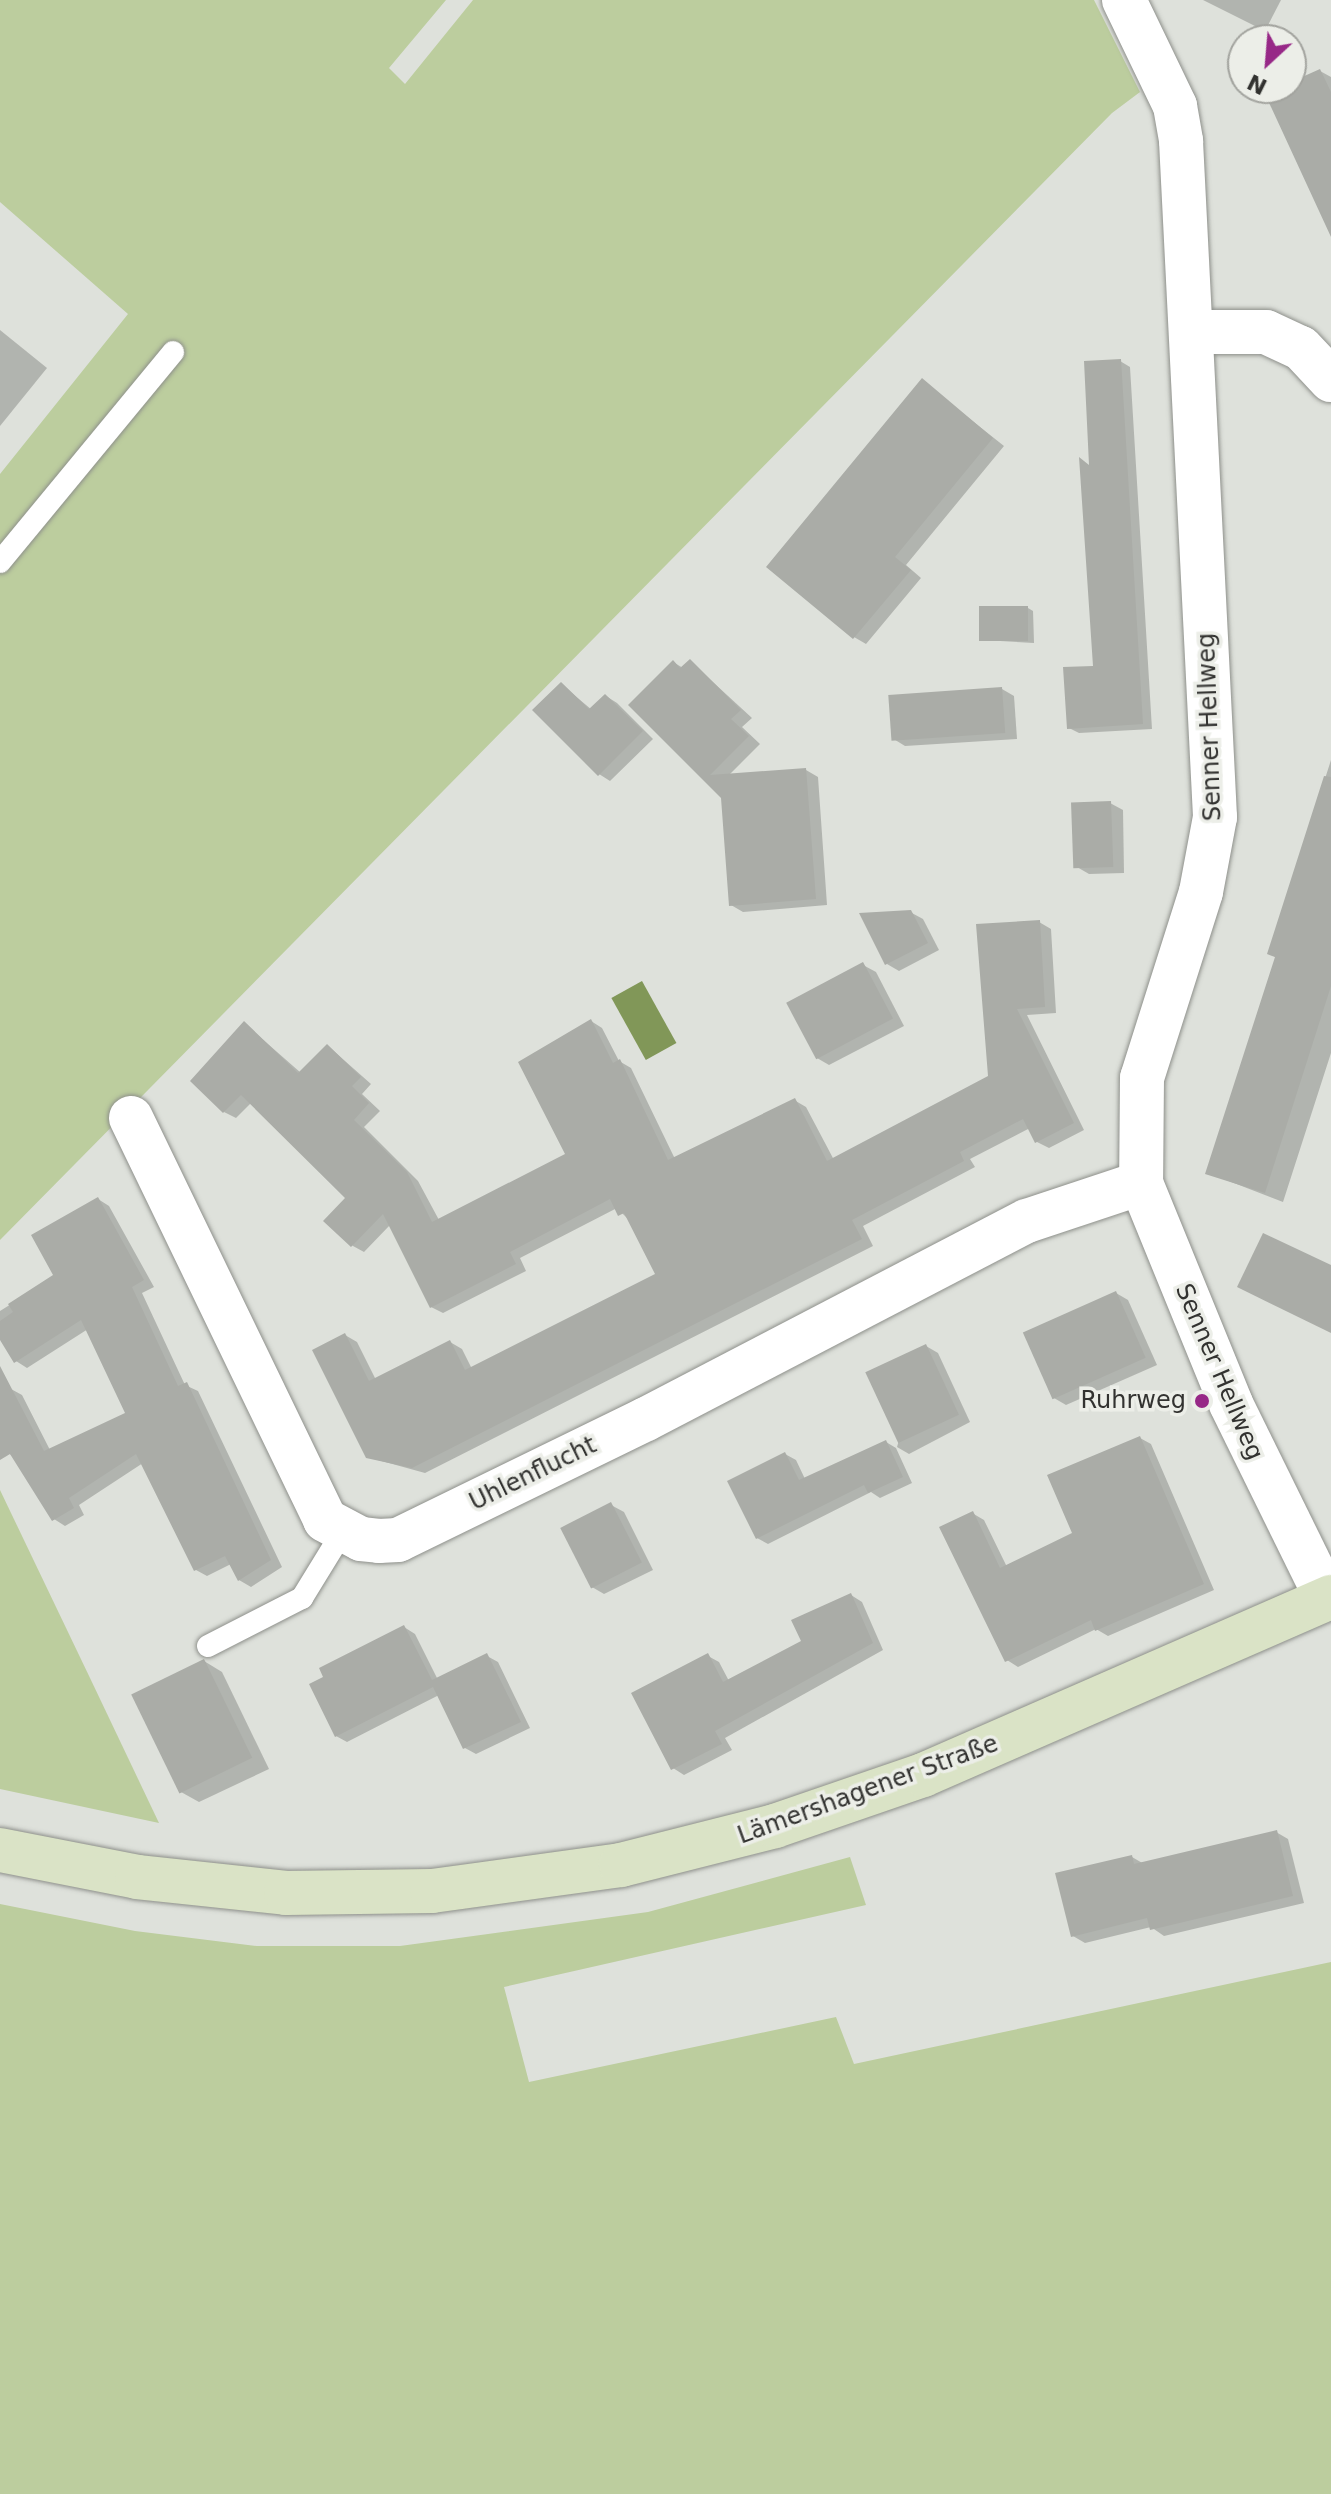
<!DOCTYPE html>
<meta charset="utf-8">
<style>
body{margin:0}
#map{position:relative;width:1331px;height:2494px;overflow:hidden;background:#dee1db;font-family:"DejaVu Sans",sans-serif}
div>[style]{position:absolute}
.green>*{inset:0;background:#bccd9e}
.water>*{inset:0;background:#819758;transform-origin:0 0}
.shadow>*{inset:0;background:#0003}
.building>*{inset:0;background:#aaaca7;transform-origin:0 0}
.roads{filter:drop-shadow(0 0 2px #8e908b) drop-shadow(0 0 2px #8e908b)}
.service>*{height:22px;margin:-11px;padding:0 11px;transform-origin:11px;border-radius:11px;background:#fff}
.minor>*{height:44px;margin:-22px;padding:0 22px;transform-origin:22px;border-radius:22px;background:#fff}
.tertiary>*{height:44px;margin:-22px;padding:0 22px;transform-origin:22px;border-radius:22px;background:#fff}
.secondary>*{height:44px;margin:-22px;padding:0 22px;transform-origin:22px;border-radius:22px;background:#dae3c6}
.dots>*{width:22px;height:22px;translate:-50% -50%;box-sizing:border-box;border:4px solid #eceee8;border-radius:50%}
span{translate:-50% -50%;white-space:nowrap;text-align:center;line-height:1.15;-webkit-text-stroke:7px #eceee8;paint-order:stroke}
.street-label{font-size:24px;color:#323230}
.poi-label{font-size:24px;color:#323230}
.right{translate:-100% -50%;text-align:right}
.north{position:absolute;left:1227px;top:24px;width:80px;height:80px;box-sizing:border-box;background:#eceee8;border:2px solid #a2a39e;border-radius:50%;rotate:206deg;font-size:22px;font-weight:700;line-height:32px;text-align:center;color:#323230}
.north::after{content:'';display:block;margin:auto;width:28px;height:36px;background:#972887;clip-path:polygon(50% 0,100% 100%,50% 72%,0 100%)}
</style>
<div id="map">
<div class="green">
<i style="clip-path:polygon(0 0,446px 0,389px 68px,405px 84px,473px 0,1094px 0,1140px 92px,1112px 113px,0 1240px,0 474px,128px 314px,0 202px)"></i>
<i style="clip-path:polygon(0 1490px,90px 1678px,159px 1823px,0 1789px)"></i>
<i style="clip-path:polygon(850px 1857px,866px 1905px,504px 1987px,529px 2082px,836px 2017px,854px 2064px,1331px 1962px,1331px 2494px,0 2494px,0 1904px,135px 1931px,257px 1946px,400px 1946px,648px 1912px)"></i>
</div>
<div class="water">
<i style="left:642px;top:981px;width:71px;height:35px;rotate:61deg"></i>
</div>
<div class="shadow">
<i style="clip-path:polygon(1203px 0,1281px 0,1265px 31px)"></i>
<i style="clip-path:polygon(1320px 71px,1331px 77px,1331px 233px,1268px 95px)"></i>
<i style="clip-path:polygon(0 330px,47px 368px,0 426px)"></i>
<i style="clip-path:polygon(1120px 361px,1130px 367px,1152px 729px,1079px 733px,1069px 728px,1096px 667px,1091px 467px)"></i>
<i style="clip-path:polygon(922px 381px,1004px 446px,906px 565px,921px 578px,866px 644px,854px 637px)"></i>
<i style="clip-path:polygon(1028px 608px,1033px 611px,1034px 643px,982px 640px)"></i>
<i style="clip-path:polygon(690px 661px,752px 718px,742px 727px,760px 744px,728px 776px,806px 770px,818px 777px,827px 905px,743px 912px,731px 905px,723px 797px,631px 705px,673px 662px,683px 668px)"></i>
<i style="clip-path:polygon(561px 684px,592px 710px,606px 696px,617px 703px,653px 739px,610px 781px,599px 774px)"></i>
<i style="clip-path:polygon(1002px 689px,1014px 696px,1017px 739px,905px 746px,892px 738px)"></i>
<i style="clip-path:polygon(1331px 760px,1331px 1053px,1283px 1202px,1208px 1173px,1277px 958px,1269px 953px)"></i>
<i style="clip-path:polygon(1110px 803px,1123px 810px,1124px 873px,1089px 874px,1077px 867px)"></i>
<i style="clip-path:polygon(910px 912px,923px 919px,939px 950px,899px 971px,887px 964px)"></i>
<i style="clip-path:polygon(1039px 922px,1051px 929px,1056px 1013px,1027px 1015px,1084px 1130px,1049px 1148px,1037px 1142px,1030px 1128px,970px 1159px,975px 1167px,863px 1226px,873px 1246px,425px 1473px,367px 1457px,345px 1335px,357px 1342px,376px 1380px,450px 1342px,462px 1349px,472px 1369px,658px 1275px,629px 1220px,617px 1208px,520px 1258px,526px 1271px,443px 1313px,431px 1307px,390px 1225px,364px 1252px,353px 1246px,326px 1220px,348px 1198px,252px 1102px,236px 1118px,224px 1112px,244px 1023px,301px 1073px,328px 1046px,371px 1084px,362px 1094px,380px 1111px,364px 1127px,418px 1181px,439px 1220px,567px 1154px,591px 1021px,602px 1028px,619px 1061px,631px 1068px,675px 1159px,794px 1100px,806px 1107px,834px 1160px,990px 1078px)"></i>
<i style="clip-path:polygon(863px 965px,876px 972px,904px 1026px,829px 1065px,817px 1058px)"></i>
<i style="clip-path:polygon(98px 1199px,109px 1206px,154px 1287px,142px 1293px,185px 1385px,198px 1391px,282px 1567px,251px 1587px,239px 1580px,231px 1564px,207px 1576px,196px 1570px,143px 1463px,79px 1505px,84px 1515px,65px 1526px,54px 1519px,18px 1462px,0 1444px,0 1395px,11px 1389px,22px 1395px,50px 1450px,128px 1414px,88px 1329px,27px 1368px,16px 1361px,0 1336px,0 1311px,56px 1276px)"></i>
<i style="clip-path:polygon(1116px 1293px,1128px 1300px,1157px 1365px,1066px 1405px,1054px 1398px)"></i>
<i style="clip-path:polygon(926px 1346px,938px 1353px,970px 1422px,909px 1454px,897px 1447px)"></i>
<i style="clip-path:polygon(1140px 1438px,1151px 1444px,1214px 1590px,1108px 1636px,1096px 1629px,1018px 1667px,1007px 1660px,972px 1513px,984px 1520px,1007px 1567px,1075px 1534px)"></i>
<i style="clip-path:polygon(886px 1442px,896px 1448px,912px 1483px,880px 1498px,871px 1492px,768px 1544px,757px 1538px,785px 1454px,796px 1460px,805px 1479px)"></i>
<i style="clip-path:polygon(611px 1505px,624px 1512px,653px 1570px,604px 1594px,592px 1587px)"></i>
<i style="clip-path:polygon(851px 1595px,862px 1602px,883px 1650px,725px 1738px,732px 1750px,684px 1775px,673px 1768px,708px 1656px,719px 1662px,729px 1681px,803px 1642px)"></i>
<i style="clip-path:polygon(404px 1627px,415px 1634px,438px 1680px,487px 1656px,498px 1662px,530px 1728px,476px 1754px,465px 1748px,439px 1695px,347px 1742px,336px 1736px,326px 1678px)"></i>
<i style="clip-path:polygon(204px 1661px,222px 1672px,269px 1769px,199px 1802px,181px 1792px)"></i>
<i style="clip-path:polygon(1276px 1832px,1288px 1839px,1304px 1903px,1164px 1936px,1151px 1927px,1085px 1943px,1073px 1936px,1132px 1857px,1144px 1864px)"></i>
</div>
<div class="building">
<i style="clip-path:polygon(1320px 69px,1331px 92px,1331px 237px,1265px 94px,1291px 88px,1291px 82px)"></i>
<i style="clip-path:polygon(1121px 359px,1143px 724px,1067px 729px,1063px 667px,1093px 666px,1079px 457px,1089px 465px,1084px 361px)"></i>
<i style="clip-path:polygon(922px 378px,993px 438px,895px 557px,911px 570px,853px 639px,766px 567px)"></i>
<i style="left:979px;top:606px;width:49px;height:35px"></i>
<i style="clip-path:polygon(690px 659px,741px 710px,731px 719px,749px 736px,710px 775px,806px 768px,816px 899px,729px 906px,721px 798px,628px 705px,673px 660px,680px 668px)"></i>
<i style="clip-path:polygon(561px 682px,589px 709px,605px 694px,643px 731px,598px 776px,532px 710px)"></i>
<i style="left:1002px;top:687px;width:46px;height:114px;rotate:86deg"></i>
<i style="clip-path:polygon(1324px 776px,1331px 777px,1331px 986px,1265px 1193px,1205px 1174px,1275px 957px,1267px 954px)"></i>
<i style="left:1111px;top:801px;width:66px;height:40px;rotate:88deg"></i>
<i style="clip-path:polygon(911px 910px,928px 943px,885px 965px,859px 913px)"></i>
<i style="clip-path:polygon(1040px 920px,1045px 1007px,1017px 1009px,1074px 1123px,1035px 1143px,1023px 1119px,960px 1152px,964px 1161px,852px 1220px,862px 1239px,412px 1468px,366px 1458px,312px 1350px,345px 1333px,369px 1381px,450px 1340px,465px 1370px,655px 1274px,624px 1213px,618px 1216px,610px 1199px,510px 1252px,516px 1264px,430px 1308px,383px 1214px,351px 1247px,323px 1221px,345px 1198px,241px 1095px,223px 1113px,190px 1081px,244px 1021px,298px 1073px,327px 1044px,361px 1077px,352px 1086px,369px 1103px,354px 1120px,407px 1172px,432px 1222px,565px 1154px,518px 1062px,591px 1019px,613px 1063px,620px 1059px,668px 1160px,795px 1098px,827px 1161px,988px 1076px,976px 924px)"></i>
<i style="left:863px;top:962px;width:64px;height:87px;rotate:62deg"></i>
<i style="clip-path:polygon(98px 1197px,144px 1280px,132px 1287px,178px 1386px,187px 1382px,271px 1560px,238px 1581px,225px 1556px,194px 1571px,136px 1454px,69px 1498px,74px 1508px,52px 1521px,10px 1454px,0 1460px,0 1366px,44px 1451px,125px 1413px,81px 1320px,14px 1363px,0 1340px,0 1321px,13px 1312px,8px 1304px,53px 1275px,31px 1235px)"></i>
<i style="clip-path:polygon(1263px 1233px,1331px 1265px,1331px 1333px,1237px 1287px)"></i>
<i style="left:1116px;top:1291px;width:73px;height:102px;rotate:66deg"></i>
<i style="left:926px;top:1344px;width:78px;height:67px;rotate:65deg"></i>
<i style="clip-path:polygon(1140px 1436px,1204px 1584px,1095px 1631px,1091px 1620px,1005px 1662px,939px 1527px,973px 1511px,1000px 1568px,1072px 1533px,1047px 1475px)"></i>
<i style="clip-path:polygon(886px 1440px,903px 1477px,868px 1493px,864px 1485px,756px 1539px,727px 1481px,785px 1452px,799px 1480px)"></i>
<i style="left:611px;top:1502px;width:68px;height:57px;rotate:63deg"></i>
<i style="clip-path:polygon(851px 1593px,873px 1643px,715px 1731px,722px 1744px,671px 1770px,631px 1693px,708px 1653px,723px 1682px,801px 1641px,791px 1620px)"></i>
<i style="clip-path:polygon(404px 1625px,432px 1680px,487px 1653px,521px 1722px,463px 1749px,433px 1687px,335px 1737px,309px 1684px,323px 1677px,319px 1668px)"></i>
<i style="left:204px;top:1659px;width:110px;height:81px;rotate:64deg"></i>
<i style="clip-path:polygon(1277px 1830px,1293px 1896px,1150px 1930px,1147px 1918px,1071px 1937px,1055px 1873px,1132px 1855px,1134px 1864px)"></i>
</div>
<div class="roads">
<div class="service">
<i style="left:0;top:562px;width:272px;rotate:-50.5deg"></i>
<i style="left:208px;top:1646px;width:106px;rotate:-27.1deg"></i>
<i style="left:302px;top:1598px;width:79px;rotate:-58.5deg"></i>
</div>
<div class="minor">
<i style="left:1194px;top:332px;width:72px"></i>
<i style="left:1266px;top:332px;width:38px;rotate:25deg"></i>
<i style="left:1301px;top:348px;width:44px;rotate:46.8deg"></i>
<i style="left:131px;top:1118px;width:446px;rotate:64.2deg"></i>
<i style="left:325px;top:1520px;width:41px;rotate:27.8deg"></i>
<i style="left:361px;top:1539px;width:18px;rotate:6deg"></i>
<i style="left:379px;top:1541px;width:19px;rotate:-3deg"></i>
<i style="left:398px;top:1540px;width:276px;rotate:-26deg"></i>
<i style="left:646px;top:1419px;width:429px;rotate:-27.5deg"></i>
<i style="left:1027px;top:1221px;width:120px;rotate:-18.4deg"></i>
</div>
<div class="tertiary">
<i style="left:1124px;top:0;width:118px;rotate:64.3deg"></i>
<i style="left:1175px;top:106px;width:36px;rotate:80deg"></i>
<i style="left:1181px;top:141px;width:677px;rotate:87.12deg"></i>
<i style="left:1215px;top:817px;width:76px;rotate:100.6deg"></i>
<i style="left:1201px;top:892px;width:195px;rotate:107.6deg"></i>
<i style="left:1142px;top:1078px;width:105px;rotate:90.5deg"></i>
<i style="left:1141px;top:1183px;width:239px;rotate:67.8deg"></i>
<i style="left:1231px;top:1404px;width:217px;rotate:63.8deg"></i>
</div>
<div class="secondary">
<i style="left:0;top:1850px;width:140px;rotate:11.1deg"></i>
<i style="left:137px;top:1877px;width:150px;rotate:6.1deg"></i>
<i style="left:286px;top:1893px;width:146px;rotate:-0.8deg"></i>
<i style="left:432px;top:1891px;width:191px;rotate:-7.8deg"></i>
<i style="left:621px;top:1865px;width:159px;rotate:-14.2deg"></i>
<i style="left:775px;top:1826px;width:157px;rotate:-19deg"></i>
<i style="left:923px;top:1775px;width:445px;rotate:-23.6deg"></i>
</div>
</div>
<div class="dots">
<i style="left:1202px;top:1401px;background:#972887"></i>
</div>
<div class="street-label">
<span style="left:1210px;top:727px;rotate:-92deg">Senner Hellweg</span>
<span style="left:1219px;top:1372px;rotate:67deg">Senner Hellweg</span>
<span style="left:533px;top:1474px;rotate:-26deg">Uhlenflucht</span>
<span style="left:868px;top:1790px;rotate:-20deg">Lämershagener Straße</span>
</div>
<div class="poi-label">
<span class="right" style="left:1186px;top:1401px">Ruhrweg</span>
</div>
<div class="north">N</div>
</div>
